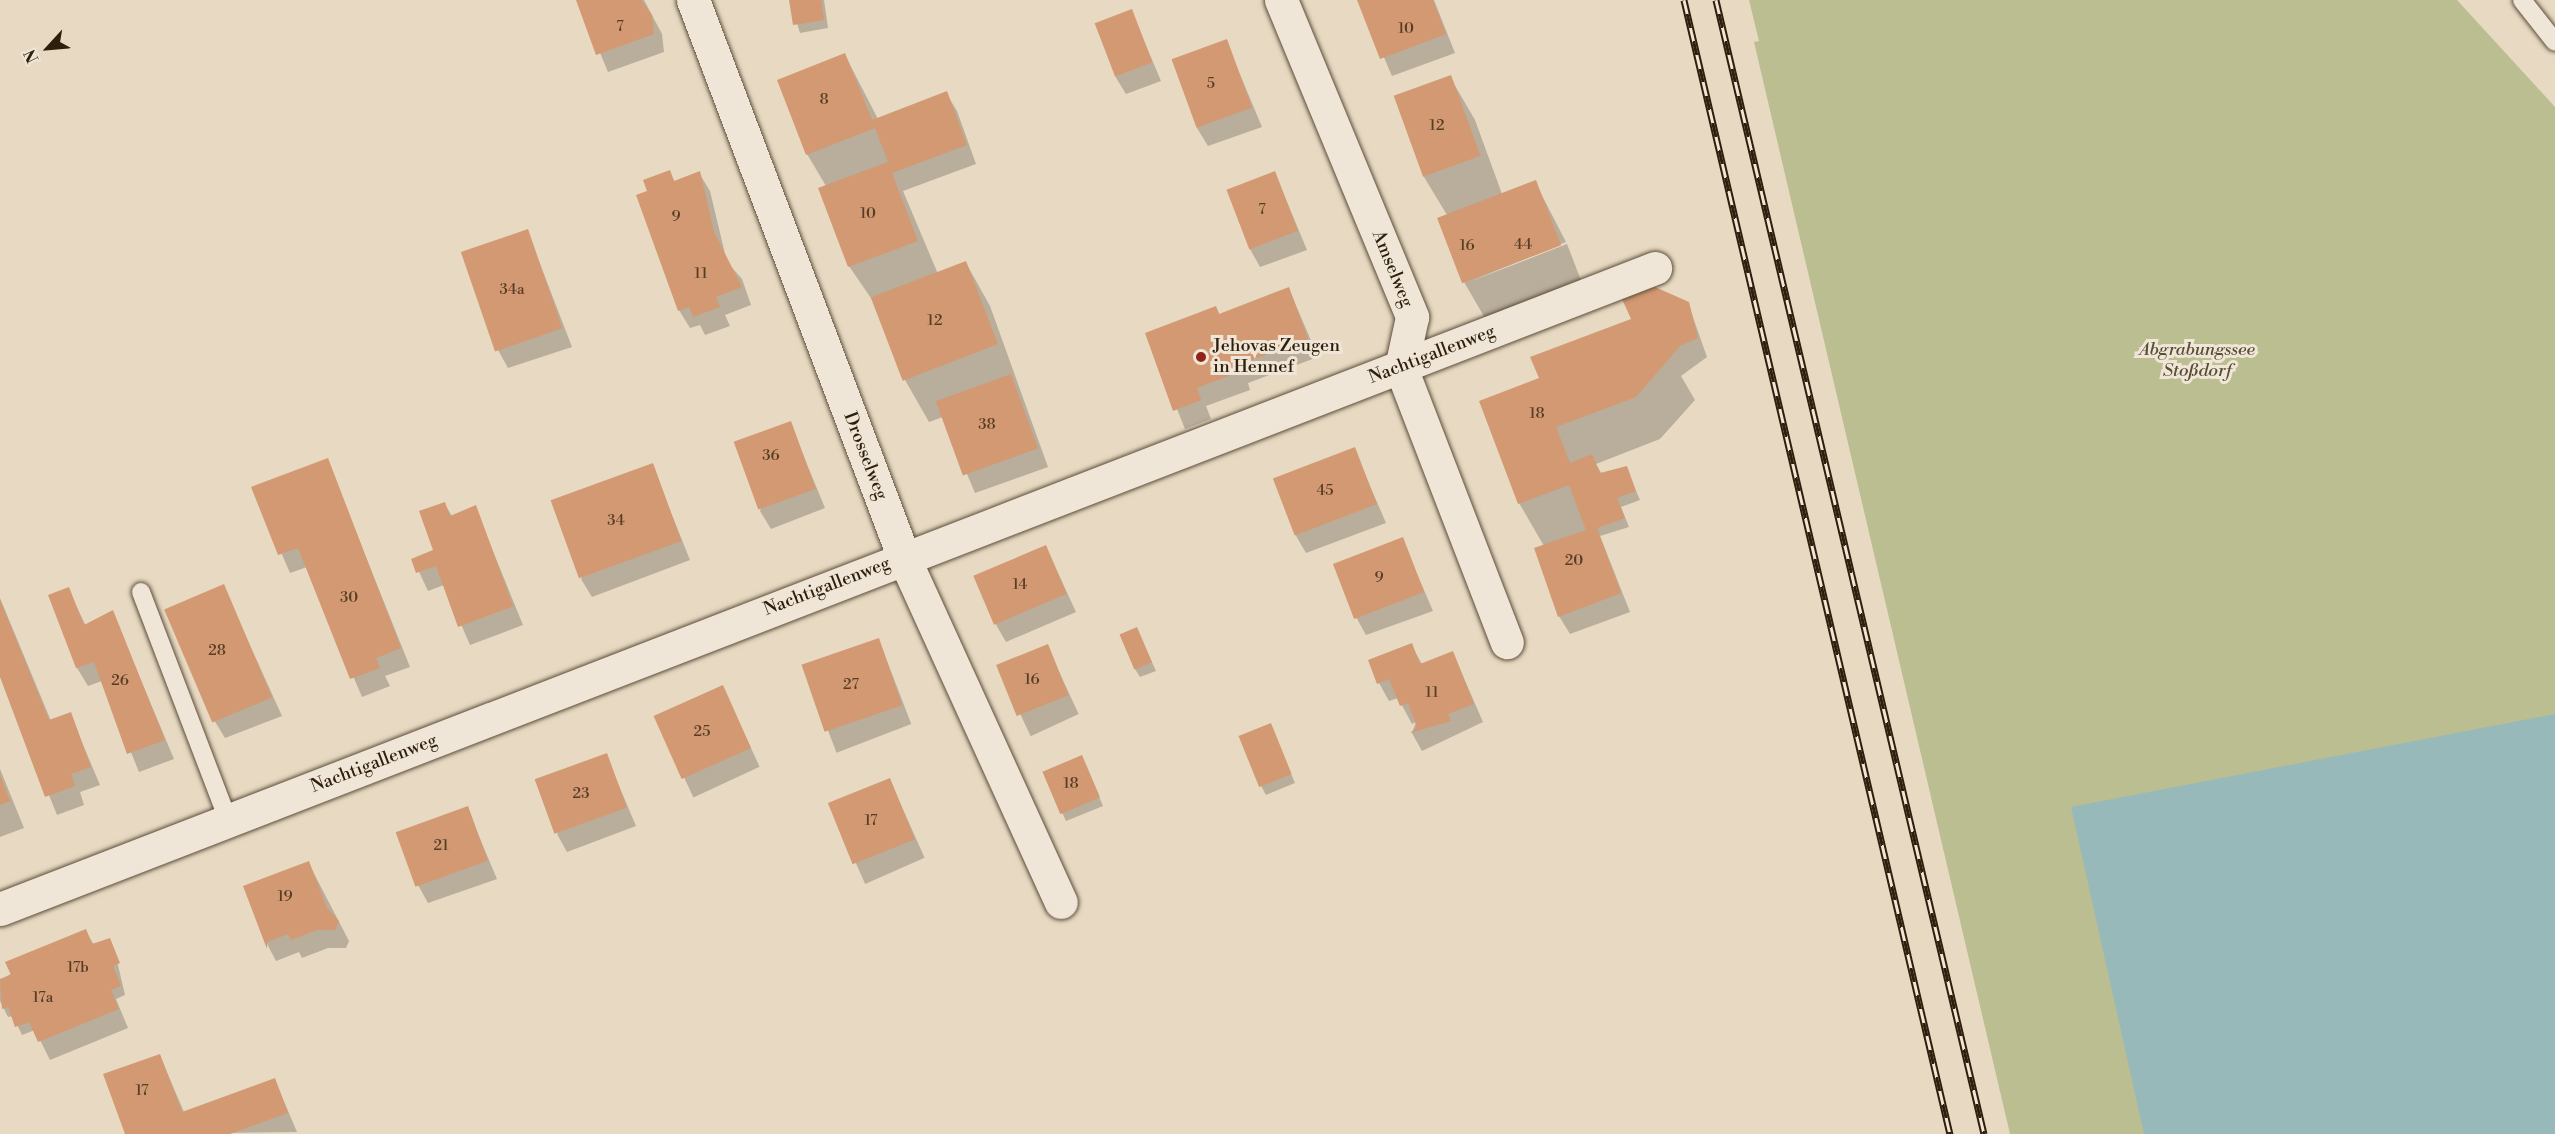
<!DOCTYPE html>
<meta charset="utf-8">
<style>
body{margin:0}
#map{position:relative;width:2555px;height:1134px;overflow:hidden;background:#e8d9c2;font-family:"Libre Bodoni",serif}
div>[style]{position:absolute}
.green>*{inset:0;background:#babe90}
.water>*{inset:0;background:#98b9b9}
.shadow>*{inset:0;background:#0003;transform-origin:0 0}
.building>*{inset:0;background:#d29972;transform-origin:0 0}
.roads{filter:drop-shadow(0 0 2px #5c4d3a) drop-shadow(0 0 2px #5c4d3a)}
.service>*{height:18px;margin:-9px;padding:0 9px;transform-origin:9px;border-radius:9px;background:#f0e6d7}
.minor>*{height:33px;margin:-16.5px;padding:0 16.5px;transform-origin:16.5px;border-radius:16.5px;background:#f0e6d7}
.rail>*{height:7px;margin-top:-3.5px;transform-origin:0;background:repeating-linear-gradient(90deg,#f0e6d7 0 14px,#2e1e0c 0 28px);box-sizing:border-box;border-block:2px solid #2e1e0c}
.dots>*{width:16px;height:16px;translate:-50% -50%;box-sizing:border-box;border:3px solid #f0e6d7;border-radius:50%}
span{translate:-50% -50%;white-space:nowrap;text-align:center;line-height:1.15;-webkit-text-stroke:6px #f0e6d7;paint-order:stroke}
.number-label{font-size:15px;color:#573d26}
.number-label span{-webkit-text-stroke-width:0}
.street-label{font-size:18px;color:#2e1e0c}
.poi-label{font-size:18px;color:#2e1e0c}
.left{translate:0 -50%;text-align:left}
.park-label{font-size:18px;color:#584e34;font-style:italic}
.north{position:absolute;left:18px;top:18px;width:60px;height:60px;-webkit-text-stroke:4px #f0e6d7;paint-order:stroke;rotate:244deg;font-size:16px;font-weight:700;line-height:24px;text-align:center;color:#2e1e0c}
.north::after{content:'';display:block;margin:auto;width:21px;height:27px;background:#2e1e0c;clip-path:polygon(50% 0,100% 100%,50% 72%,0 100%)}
</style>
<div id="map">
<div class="green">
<i style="clip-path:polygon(1749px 0,2457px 0,2555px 107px,2555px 1134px,2010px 1134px,1754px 42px,1759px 41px)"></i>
</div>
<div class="water">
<i style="clip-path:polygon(2555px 714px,2555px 1134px,2144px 1134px,2071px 807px)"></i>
</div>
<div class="shadow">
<i style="clip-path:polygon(578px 0,644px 0,662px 34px,664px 52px,608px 72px)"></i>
<i style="clip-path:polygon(790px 0,824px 0,828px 28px,800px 33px)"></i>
<i style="clip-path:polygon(1359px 0,1434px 0,1455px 53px,1392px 76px)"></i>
<i style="clip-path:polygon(1131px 10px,1161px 81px,1126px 94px,1115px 76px)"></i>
<i style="clip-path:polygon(1226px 41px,1262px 127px,1208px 146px,1197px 128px)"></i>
<i style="clip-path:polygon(845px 55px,878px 119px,946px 93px,957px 111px,976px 164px,903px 191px,938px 274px,966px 263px,990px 306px,1048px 467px,975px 493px,943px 417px,929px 422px,905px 380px,877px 307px,849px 266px,826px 186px,807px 154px)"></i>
<i style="clip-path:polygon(1450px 77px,1475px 120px,1502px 194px,1535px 182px,1566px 242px,1469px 282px,1567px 244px,1584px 288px,1489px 325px,1464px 282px,1447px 215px,1424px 177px,1396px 97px)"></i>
<i style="clip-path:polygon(669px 172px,675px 182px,699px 173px,710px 191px,727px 262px,742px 279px,751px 305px,725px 315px,730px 326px,705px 335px,700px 325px,690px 328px,679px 310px,649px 192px)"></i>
<i style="clip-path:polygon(1275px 173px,1307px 250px,1260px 267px,1250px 249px)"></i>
<i style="clip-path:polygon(527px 230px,572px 347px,508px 368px,498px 350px)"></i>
<i style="clip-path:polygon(1289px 289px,1318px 357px,1248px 383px,1250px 390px,1206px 406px,1211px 419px,1185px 429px,1147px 334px,1216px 308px,1220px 315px)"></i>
<i style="clip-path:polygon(1688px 303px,1707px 357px,1681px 376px,1695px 400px,1660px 439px,1596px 464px,1603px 476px,1626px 468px,1640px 500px,1621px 507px,1629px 527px,1600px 536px,1630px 612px,1570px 634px,1559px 616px,1544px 546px,1519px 503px,1541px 379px)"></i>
<i style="clip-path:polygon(790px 423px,825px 508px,771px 529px,760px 511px)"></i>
<i style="clip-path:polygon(1354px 449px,1386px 523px,1306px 553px,1295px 534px)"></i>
<i style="clip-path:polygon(327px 460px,410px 667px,385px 676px,390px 686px,362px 697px,307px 567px,290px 573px,253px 488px)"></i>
<i style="clip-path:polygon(652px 465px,690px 560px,592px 597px,581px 579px)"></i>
<i style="clip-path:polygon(444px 503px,452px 516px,475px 507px,523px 625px,470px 645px,444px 585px,428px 591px,413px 559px,435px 551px)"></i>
<i style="clip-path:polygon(1402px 539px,1433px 611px,1366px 635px,1356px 617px)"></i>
<i style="clip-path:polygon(1046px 547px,1076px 612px,1006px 642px,995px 623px)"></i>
<i style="clip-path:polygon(223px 586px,282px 716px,225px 738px,214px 720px)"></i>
<i style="clip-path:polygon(68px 589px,86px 626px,114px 616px,174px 759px,139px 772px,102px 681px,88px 686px,77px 668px)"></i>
<i style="clip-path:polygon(0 598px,51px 721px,70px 714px,100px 785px,80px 792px,84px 805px,57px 815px,0 673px)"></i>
<i style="clip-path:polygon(1137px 629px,1156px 671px,1140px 677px,1135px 669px)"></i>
<i style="left:879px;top:640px;width:90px;height:80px;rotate:69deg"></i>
<i style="clip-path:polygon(1411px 645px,1422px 664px,1453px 653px,1483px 722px,1422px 751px,1412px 733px,1416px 722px,1412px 724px,1398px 698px,1389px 701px,1379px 683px)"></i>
<i style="left:1047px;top:646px;width:75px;height:53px;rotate:65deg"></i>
<i style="left:722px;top:686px;width:89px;height:73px;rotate:65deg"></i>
<i style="clip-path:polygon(1270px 725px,1295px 783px,1266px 795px,1261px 786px)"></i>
<i style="clip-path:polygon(606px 755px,636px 826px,567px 852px,557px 834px)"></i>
<i style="clip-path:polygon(1086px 766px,1103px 806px,1066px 821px,1044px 773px)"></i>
<i style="clip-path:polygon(0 769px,24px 828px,0 837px)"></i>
<i style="left:890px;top:780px;width:85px;height:65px;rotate:66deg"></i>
<i style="clip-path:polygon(467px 808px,497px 879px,428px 903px,418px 885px)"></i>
<i style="clip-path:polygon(308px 862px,349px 941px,346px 948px,328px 948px,302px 958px,299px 952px,276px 961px,266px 942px)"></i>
<i style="clip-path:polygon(86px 931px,94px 945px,114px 948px,125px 995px,116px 999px,128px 1028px,50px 1060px,35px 1030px,22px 1035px,13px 1016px,8px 1017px,0 1001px,0 980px)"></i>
<i style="clip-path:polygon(160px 1056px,184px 1112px,275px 1080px,297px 1132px,127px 1134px)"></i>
</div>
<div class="building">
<i style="clip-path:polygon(576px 0,641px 0,652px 15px,654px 34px,596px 55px)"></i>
<i style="clip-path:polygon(789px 0,821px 0,824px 20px,793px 25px)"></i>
<i style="clip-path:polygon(1357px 0,1433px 0,1446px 34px,1380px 59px)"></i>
<i style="left:1132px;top:9px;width:57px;height:40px;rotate:69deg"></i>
<i style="left:1227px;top:39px;width:73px;height:59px;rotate:70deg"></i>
<i style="clip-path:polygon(845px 53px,872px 120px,947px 91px,967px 145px,892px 173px,918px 241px,848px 267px,818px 188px,888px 162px,875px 128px,806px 155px,777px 80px)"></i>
<i style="left:1451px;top:75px;width:86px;height:61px;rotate:70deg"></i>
<i style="clip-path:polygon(670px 170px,674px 181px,700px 171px,714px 232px,742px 287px,716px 297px,720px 307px,693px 317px,689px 307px,678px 311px,636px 195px,647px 191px,643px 180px)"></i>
<i style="left:1275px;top:171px;width:64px;height:52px;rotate:69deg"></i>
<i style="left:1536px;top:180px;width:70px;height:106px;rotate:69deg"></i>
<i style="left:528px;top:229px;width:105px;height:71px;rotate:71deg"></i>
<i style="left:966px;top:261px;width:89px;height:102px;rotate:69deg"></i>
<i style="clip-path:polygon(1289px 287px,1308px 339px,1238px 365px,1241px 371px,1197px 388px,1201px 400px,1173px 411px,1145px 333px,1216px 306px,1219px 314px)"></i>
<i style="clip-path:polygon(1655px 287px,1689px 302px,1698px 338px,1680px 346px,1636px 397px,1556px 427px,1570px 463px,1592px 454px,1600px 473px,1627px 466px,1636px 491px,1617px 498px,1625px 518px,1597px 528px,1621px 593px,1558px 617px,1534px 548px,1586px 530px,1569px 485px,1518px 504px,1479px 401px,1539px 378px,1530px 357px,1631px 319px,1622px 299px)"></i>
<i style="left:1011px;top:374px;width:79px;height:80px;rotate:70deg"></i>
<i style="left:791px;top:421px;width:72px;height:61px;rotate:70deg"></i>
<i style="left:1355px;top:447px;width:61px;height:88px;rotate:69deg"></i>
<i style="clip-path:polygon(328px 458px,401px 648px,376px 658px,380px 668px,350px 679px,298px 548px,278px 555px,251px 487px)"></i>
<i style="left:653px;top:463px;width:83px;height:109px;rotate:70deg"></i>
<i style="clip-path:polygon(445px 502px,450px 516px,476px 505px,513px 606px,458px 627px,436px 566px,416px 573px,411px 559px,433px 550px,419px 511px)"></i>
<i style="left:1403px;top:537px;width:59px;height:75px;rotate:69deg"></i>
<i style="left:1046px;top:545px;width:53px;height:79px;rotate:67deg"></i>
<i style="left:224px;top:584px;width:123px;height:65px;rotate:67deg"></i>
<i style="clip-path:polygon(69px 587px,84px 625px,113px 610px,165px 740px,127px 754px,94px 662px,76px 668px,48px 595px)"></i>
<i style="clip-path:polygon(0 600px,49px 720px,71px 712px,91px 767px,71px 774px,75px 786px,45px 797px,0 677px)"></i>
<i style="left:1137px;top:627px;width:38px;height:19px;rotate:67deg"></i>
<i style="left:879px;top:638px;width:71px;height:82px;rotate:71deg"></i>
<i style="clip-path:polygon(1412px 643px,1420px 664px,1453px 651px,1474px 704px,1448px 714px,1451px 721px,1410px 733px,1417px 727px,1408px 703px,1400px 706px,1389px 679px,1377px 684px,1368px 660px)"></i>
<i style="left:1048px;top:644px;width:55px;height:56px;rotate:68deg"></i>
<i style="left:723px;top:685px;width:69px;height:76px;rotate:66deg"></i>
<i style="left:1271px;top:723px;width:55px;height:35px;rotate:68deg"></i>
<i style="left:607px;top:753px;width:58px;height:77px;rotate:70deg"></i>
<i style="left:1082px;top:755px;width:46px;height:43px;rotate:67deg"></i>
<i style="clip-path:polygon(0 775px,10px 801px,0 805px)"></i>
<i style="left:890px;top:778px;width:66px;height:67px;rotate:68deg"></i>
<i style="left:468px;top:806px;width:58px;height:77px;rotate:70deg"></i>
<i style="clip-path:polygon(309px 861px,327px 908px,339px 921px,335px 930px,317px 930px,291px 940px,288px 934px,267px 942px,267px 949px,243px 886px)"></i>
<i style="clip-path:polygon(86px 929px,92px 944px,110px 938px,120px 963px,113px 966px,121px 986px,111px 990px,119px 1009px,38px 1042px,29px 1022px,15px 1027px,8px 1007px,2px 1009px,0 979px,11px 975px,5px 962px)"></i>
<i style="clip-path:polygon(160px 1054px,182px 1112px,275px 1078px,288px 1113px,230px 1134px,125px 1134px,103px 1074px)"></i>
</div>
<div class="roads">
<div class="service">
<i style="left:2522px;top:0;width:53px;rotate:51.8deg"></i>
<i style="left:141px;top:592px;width:244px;rotate:69.1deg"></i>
</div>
<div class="minor">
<i style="left:693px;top:0;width:597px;rotate:69.29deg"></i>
<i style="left:904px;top:558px;width:378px;rotate:65.5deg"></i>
<i style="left:1281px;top:0;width:343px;rotate:67.5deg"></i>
<i style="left:1412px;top:317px;width:52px;rotate:102.2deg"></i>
<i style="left:1401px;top:368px;width:294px;rotate:68.9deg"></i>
<i style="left:0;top:909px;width:1775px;rotate:-21.17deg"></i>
</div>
</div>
<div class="rail">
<i style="left:1684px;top:0;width:1165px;rotate:76.8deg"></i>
<i style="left:1716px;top:0;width:1165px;rotate:76.7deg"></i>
</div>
<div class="dots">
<i style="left:1201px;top:357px;background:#8f2418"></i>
</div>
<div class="number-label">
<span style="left:620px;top:27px">7</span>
<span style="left:1406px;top:29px">10</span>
<span style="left:1211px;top:84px">5</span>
<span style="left:824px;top:100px">8</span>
<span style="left:1437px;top:126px">12</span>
<span style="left:1262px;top:210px">7</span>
<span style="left:868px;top:214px">10</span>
<span style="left:676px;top:217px">9</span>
<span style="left:1523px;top:245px">44</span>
<span style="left:1467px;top:246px">16</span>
<span style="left:701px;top:274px">11</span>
<span style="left:512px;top:290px">34a</span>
<span style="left:935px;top:321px">12</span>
<span style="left:1537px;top:414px">18</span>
<span style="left:987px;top:425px">38</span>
<span style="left:771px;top:456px">36</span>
<span style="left:1325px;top:491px">45</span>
<span style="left:616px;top:521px">34</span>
<span style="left:1574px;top:561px">20</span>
<span style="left:1379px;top:578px">9</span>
<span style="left:1020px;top:585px">14</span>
<span style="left:349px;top:598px">30</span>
<span style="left:217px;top:651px">28</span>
<span style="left:1032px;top:680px">16</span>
<span style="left:120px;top:681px">26</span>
<span style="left:851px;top:685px">27</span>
<span style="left:1432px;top:693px">11</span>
<span style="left:702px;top:732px">25</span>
<span style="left:1071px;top:784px">18</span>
<span style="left:581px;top:794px">23</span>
<span style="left:871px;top:821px">17</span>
<span style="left:441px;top:846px">21</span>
<span style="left:285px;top:897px">19</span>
<span style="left:78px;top:968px">17b</span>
<span style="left:43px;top:998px">17a</span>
<span style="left:142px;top:1091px">17</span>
</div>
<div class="street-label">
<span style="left:1392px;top:269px;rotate:68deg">Amselweg</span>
<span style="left:1432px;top:355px;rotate:-21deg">Nachtigallenweg</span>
<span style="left:865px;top:456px;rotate:69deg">Drosselweg</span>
<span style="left:827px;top:587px;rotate:-21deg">Nachtigallenweg</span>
<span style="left:374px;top:764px;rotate:-21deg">Nachtigallenweg</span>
</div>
<div class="poi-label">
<span class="left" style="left:1213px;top:357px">Jehovas Zeugen<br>in Hennef</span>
</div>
<div class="park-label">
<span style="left:2197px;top:361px">Abgrabungssee<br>Stoßdorf</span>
</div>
<div class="north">N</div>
</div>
